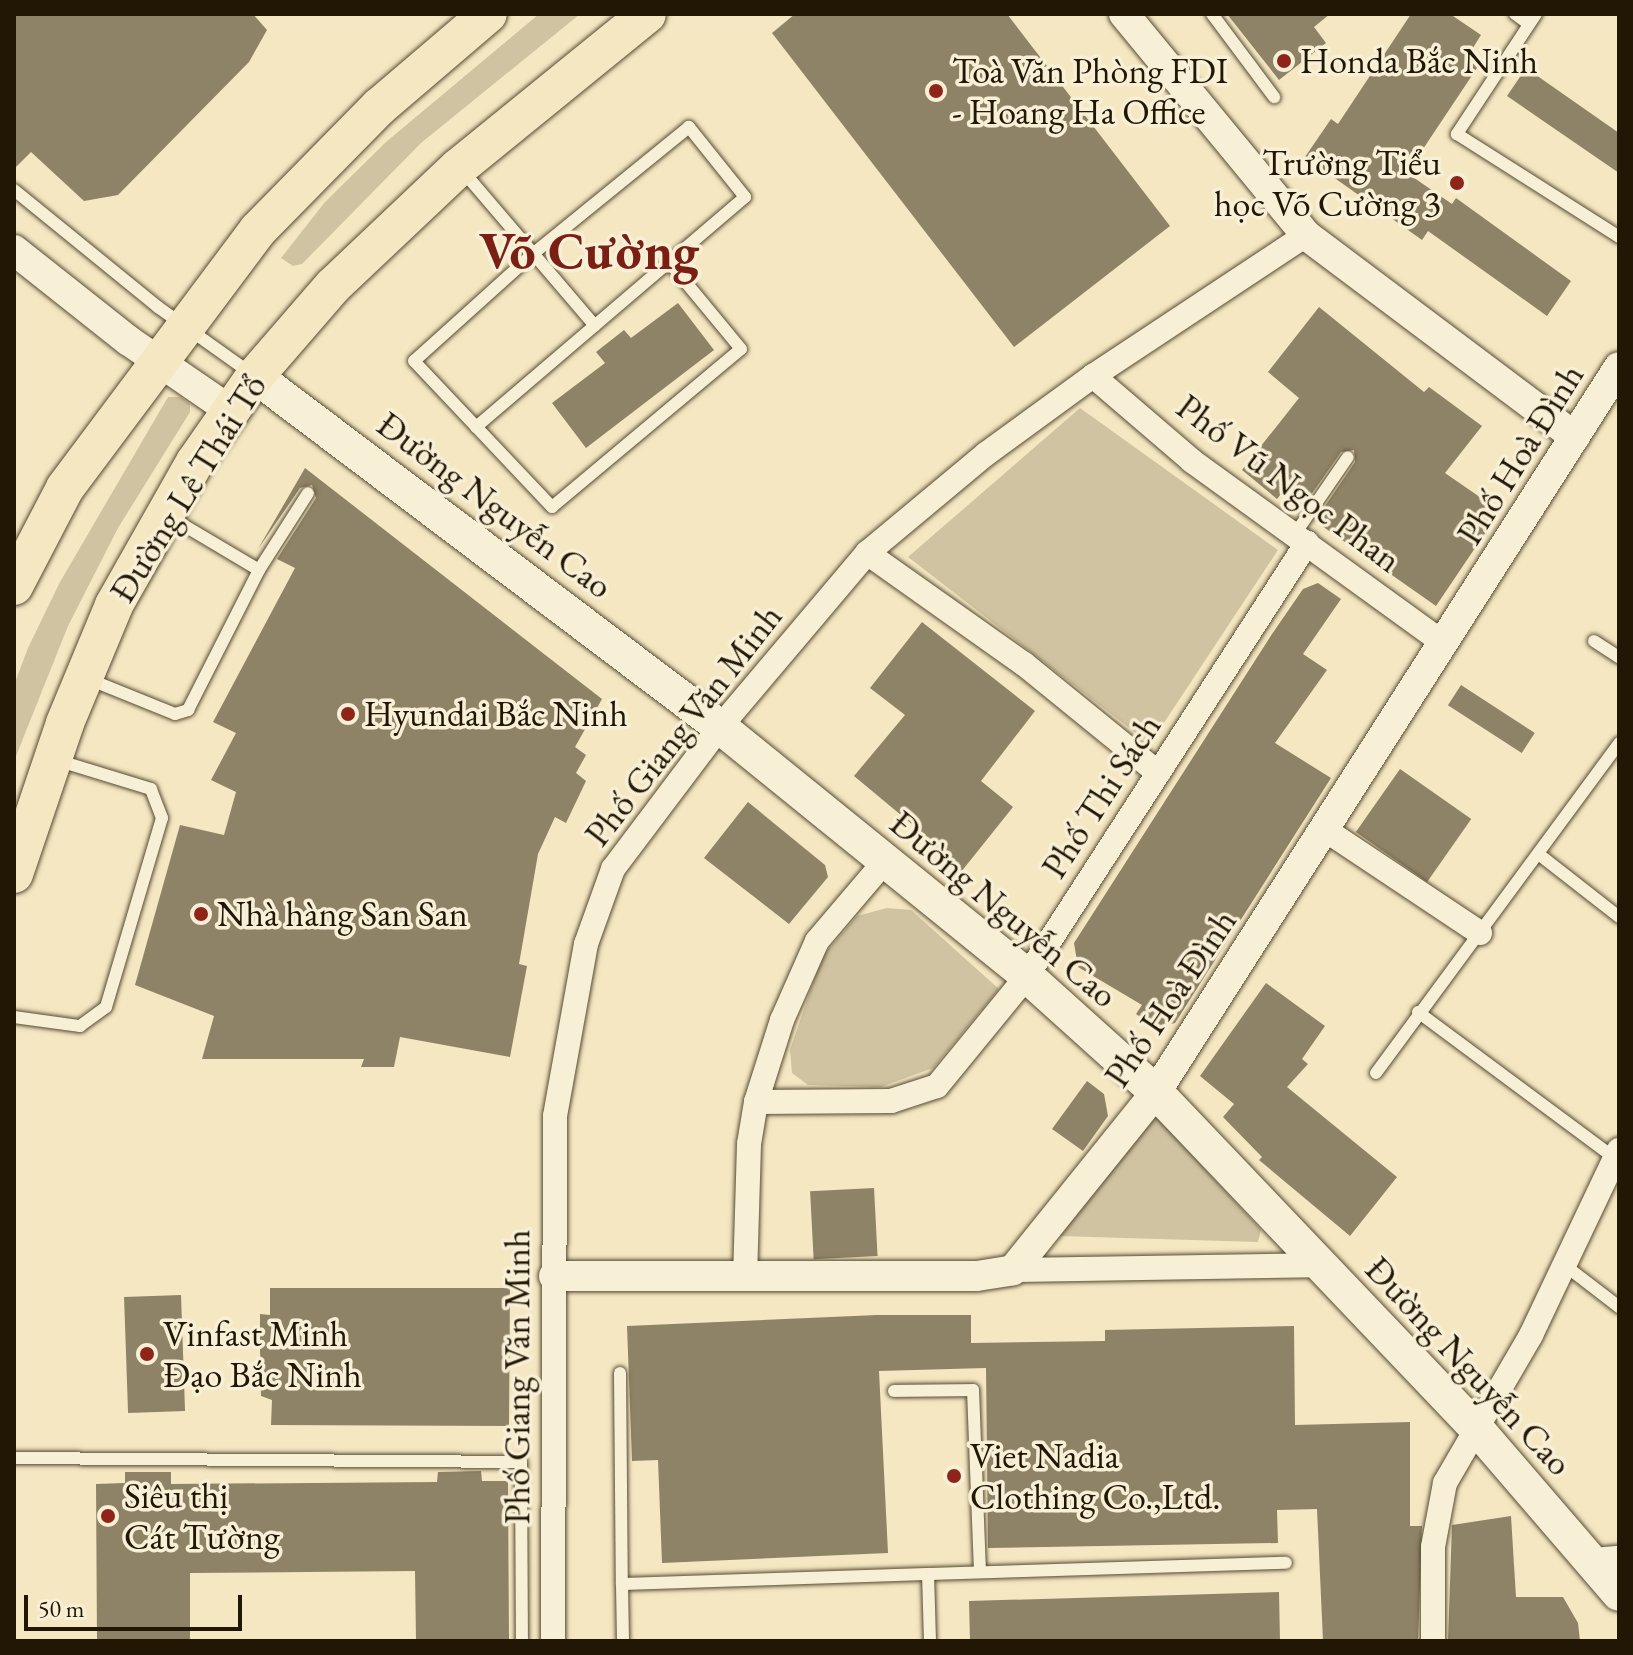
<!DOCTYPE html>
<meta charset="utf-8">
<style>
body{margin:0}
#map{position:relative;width:1633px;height:1655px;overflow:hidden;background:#f4e7c1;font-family:"EB Garamond",serif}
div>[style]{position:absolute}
.green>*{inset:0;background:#d0c3a1}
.building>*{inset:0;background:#8f8367;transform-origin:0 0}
.roads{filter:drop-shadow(0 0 2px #564a34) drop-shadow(0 0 2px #564a34)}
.service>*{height:12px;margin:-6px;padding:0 6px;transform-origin:6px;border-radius:6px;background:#f8efd7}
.minor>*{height:24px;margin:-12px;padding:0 12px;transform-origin:12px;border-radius:12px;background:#f8efd7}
.tertiary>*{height:30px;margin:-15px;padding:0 15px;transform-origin:15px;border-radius:15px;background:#f8efd7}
.secondary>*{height:34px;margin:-17px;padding:0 17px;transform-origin:17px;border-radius:17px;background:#f8efd7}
.primary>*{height:38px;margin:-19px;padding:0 19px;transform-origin:19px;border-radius:19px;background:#f4e7c1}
.dots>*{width:22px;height:22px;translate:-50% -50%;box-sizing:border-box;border:4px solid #f8efd7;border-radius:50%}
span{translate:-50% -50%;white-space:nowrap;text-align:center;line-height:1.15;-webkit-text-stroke:7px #f8efd7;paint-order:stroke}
.poi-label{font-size:36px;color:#221605}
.left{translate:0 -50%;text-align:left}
.right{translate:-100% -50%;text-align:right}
.street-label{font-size:36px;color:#221605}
.town-label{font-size:52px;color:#7a1f14;font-weight:700}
.frame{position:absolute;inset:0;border:16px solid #221605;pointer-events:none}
.scale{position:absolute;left:24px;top:1595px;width:218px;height:36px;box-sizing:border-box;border:4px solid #221605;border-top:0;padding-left:10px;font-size:24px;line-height:28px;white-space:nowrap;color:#221605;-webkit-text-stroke:6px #f8efd7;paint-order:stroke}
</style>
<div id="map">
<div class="green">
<i style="clip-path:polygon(539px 14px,580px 14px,421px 143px,302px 264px,293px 266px,281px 258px,325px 202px,386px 142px)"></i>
<i style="clip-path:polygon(168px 397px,180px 397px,190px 404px,190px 412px,118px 528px,68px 626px,14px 761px,14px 685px,28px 648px,60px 582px)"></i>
<i style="clip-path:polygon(1080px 408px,1278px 550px,1150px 744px,908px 557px)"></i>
<i style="clip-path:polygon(887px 908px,911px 910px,999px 989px,933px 1068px,881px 1087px,808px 1085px,792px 1073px,790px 1050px,822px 957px,857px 916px)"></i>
<i style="clip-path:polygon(1152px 1118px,1159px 1119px,1261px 1230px,1258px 1242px,1059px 1236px)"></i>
</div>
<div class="building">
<i style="clip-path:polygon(14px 14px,253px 14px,267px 30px,249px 62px,118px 195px,84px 201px,31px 152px,14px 169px)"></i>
<i style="clip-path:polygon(795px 14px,1007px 14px,1170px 226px,1014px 347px,772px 33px)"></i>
<i style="clip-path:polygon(1227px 14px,1330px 14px,1314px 27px,1326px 43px,1279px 80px)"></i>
<i style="clip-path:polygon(1411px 14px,1450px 14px,1481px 35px,1471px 51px,1483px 59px,1407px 173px,1452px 204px,1456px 198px,1571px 281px,1547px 316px,1428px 231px,1422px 240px,1305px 157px,1331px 119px,1338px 124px)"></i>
<i style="clip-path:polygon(1526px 68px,1619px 133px,1619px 173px,1507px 96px)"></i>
<i style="clip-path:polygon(678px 303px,714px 350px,586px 448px,552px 403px,605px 363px,596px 352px,624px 330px,631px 338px)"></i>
<i style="clip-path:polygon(1319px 307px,1424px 392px,1429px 387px,1482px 426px,1445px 473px,1500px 511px,1436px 606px,1315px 521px,1355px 462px,1354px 450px,1341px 452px,1301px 509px,1281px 494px,1277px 499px,1242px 470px,1299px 398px,1268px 372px)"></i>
<i style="clip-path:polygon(305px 468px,602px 699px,575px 747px,586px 755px,576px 773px,586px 781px,566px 823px,555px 817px,538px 854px,519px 964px,527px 966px,510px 1057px,400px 1037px,394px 1067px,361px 1067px,364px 1059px,202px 1059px,214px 1016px,135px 985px,180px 825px,224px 835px,236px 792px,211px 780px,236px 733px,213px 722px,295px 568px,277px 559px,316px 498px,312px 485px,300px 488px,258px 549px)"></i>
<i style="clip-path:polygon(1318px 583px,1341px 599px,1303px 654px,1327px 670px,1275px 743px,1331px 778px,1175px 1023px,1157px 1028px,1136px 1014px,1142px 1005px,1078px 967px,1074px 943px,1272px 634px,1303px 589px)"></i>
<i style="clip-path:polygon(922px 622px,1035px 711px,981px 781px,1013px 807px,961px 872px,927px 845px,931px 840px,854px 776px,905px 715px,870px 688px)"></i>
<i style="left:1461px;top:685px;width:88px;height:24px;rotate:33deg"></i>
<i style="left:1400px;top:769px;width:87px;height:77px;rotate:35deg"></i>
<i style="clip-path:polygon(748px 802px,825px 865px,828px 877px,789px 924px,704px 858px)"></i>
<i style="clip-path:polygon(1266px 983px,1325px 1026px,1302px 1059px,1308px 1064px,1287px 1087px,1397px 1177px,1350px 1236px,1259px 1160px,1262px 1157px,1223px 1117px,1234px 1104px,1200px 1076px)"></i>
<i style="clip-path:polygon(1087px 1081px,1104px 1094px,1108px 1116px,1083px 1151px,1052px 1129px)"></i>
<i style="left:874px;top:1188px;width:68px;height:64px;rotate:87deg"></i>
<i style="clip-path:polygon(270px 1288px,510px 1288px,509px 1426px,271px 1425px,272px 1400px,261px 1396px,260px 1348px,260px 1314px,270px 1315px)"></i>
<i style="left:181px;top:1295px;width:116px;height:57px;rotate:88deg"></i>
<i style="clip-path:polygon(877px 1315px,971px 1315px,971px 1343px,1105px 1341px,1105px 1330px,1294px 1326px,1295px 1425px,1410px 1422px,1410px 1526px,1422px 1526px,1418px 1641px,1323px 1641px,1317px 1509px,1277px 1510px,1278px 1543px,988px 1548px,986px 1368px,879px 1371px,888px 1553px,662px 1563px,658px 1460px,632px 1461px,627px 1326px)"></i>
<i style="clip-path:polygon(481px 1471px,482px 1481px,508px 1481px,509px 1641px,416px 1641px,415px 1571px,190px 1573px,190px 1641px,97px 1641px,96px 1484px,125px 1483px,125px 1472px,171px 1472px,171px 1484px,437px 1482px,438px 1472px)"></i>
<i style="clip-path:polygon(1511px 1516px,1516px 1597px,1563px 1597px,1578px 1623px,1580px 1641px,1448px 1641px,1452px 1525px)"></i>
<i style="clip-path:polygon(1279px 1592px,1280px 1641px,970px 1641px,969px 1601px)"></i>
</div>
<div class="roads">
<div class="service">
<i style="left:1212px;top:14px;width:104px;rotate:53.2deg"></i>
<i style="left:1515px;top:14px;width:17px;rotate:36deg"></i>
<i style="left:1536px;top:14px;width:144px;rotate:123.4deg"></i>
<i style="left:1457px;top:134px;width:192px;rotate:32.4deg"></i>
<i style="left:461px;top:169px;width:206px;rotate:49.5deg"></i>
<i style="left:14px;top:190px;width:186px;rotate:39.1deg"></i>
<i style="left:158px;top:307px;width:115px;rotate:35.5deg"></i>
<i style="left:476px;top:427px;width:254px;rotate:-40.5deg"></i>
<i style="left:669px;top:262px;width:100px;rotate:-40.5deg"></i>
<i style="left:745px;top:197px;width:90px;rotate:-128.7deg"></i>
<i style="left:689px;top:127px;width:200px;rotate:140.9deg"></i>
<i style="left:534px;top:253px;width:161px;rotate:138deg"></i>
<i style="left:414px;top:361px;width:201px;rotate:46.6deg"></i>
<i style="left:552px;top:507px;width:246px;rotate:-39.9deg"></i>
<i style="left:741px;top:349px;width:113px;rotate:-129.6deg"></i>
<i style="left:1295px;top:534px;width:93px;rotate:-55.5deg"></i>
<i style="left:259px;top:570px;width:91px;rotate:-57.5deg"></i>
<i style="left:1594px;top:641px;width:30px;rotate:33deg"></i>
<i style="left:86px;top:678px;width:96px;rotate:22deg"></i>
<i style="left:175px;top:714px;width:14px;rotate:-17deg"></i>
<i style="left:188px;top:710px;width:157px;rotate:-63.1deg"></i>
<i style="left:259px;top:570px;width:106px;rotate:-149.3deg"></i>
<i style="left:1541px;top:856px;width:99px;rotate:38deg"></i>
<i style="left:1418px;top:1012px;width:243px;rotate:36.6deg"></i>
<i style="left:14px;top:1017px;width:67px;rotate:7.8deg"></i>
<i style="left:80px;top:1026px;width:32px;rotate:-36deg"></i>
<i style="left:106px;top:1007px;width:197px;rotate:-73.5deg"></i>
<i style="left:162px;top:818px;width:31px;rotate:-111deg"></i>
<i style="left:151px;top:789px;width:98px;rotate:-162.9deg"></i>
<i style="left:1376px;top:1073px;width:410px;rotate:-53.6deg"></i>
<i style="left:1563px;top:1264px;width:71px;rotate:37.5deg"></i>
<i style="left:620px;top:1373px;width:211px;rotate:89.5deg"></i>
<i style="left:622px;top:1584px;width:306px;rotate:-1.9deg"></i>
<i style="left:894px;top:1391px;width:79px;rotate:-0.7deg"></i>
<i style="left:973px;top:1390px;width:182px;rotate:87.8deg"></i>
<i style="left:14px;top:1458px;width:507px;rotate:0.45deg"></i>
<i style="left:521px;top:1462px;width:179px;rotate:89.7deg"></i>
<i style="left:622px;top:1584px;width:57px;rotate:89deg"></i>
<i style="left:930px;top:1641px;width:67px;rotate:-91.7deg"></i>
<i style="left:928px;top:1574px;width:358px;rotate:-1.8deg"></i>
</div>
<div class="minor">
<i style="left:1093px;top:376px;width:130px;rotate:40.6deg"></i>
<i style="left:1192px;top:461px;width:312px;rotate:35.9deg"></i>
<i style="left:867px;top:553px;width:192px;rotate:35.3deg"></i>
<i style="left:1024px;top:664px;width:173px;rotate:39.1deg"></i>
<i style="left:1327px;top:831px;width:184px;rotate:33.7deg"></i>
<i style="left:756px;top:1102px;width:135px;rotate:-0.4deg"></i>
<i style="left:891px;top:1101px;width:48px;rotate:-18.1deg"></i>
<i style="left:937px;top:1086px;width:142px;rotate:-50.7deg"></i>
<i style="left:1027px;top:976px;width:516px;rotate:-57.11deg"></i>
<i style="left:1013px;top:1270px;width:305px;rotate:-0.9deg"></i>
<i style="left:745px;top:1279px;width:135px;rotate:-88.3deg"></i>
<i style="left:749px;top:1144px;width:43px;rotate:-80.5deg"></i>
<i style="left:756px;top:1102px;width:86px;rotate:-72.4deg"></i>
<i style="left:782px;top:1020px;width:86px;rotate:-66.1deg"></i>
<i style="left:817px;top:941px;width:105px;rotate:-49.6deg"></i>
<i style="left:1594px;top:1560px;width:25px;rotate:-5deg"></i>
<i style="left:553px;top:1641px;width:525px;rotate:-89.78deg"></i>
<i style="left:555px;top:1116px;width:175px;rotate:-79.8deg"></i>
<i style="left:586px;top:944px;width:80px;rotate:-70.2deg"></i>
<i style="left:613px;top:869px;width:178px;rotate:-53deg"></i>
<i style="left:720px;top:727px;width:228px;rotate:-49.8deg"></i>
<i style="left:867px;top:553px;width:155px;rotate:-39.8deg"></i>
<i style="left:986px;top:454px;width:132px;rotate:-36.1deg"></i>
<i style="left:1093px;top:376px;width:255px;rotate:-33.5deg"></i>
<i style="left:1433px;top:1641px;width:94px;rotate:-90deg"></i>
<i style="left:1433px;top:1547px;width:65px;rotate:-79.4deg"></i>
<i style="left:1445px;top:1483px;width:171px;rotate:-59.8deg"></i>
<i style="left:1531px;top:1335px;width:205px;rotate:-64.6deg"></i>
</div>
<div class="tertiary">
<i style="left:1124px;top:14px;width:286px;rotate:50.5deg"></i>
<i style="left:1306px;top:235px;width:336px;rotate:36.9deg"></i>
<i style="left:14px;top:250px;width:147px;rotate:38.4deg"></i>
<i style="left:129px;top:341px;width:124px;rotate:34.5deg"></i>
<i style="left:554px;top:1276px;width:423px"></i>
<i style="left:977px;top:1276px;width:36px;rotate:-9deg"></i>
<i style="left:1013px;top:1270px;width:228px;rotate:-51.2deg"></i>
<i style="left:1156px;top:1092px;width:860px;rotate:-57.44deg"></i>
</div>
<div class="secondary">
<i style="left:255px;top:376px;width:583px;rotate:37.05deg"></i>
<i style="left:720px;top:727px;width:395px;rotate:39deg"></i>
<i style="left:1027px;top:976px;width:173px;rotate:42deg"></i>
<i style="left:1156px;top:1092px;width:467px;rotate:46.4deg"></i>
<i style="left:1478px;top:1430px;width:216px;rotate:49.3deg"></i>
</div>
<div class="primary">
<i style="left:14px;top:586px;width:110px;rotate:-62.5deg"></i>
<i style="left:65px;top:488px;width:322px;rotate:-53.2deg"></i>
<i style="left:258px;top:230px;width:173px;rotate:-45.5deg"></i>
<i style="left:379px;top:107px;width:143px;rotate:-40.5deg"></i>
<i style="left:14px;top:874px;width:159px;rotate:-71.3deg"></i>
<i style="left:65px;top:723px;width:128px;rotate:-67.4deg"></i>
<i style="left:114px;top:605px;width:164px;rotate:-60.5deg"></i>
<i style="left:195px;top:462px;width:105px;rotate:-55.1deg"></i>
<i style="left:255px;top:376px;width:119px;rotate:-49.1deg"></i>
<i style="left:333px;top:286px;width:173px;rotate:-43.4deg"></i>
<i style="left:459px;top:167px;width:242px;rotate:-39.1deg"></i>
</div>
</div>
<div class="dots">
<i style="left:1284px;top:61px;background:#8f2418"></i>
<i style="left:936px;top:91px;background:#8f2418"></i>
<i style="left:1457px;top:183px;background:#8f2418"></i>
<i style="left:348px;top:714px;background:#8f2418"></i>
<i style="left:201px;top:914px;background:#8f2418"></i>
<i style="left:147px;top:1354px;background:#8f2418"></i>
<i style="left:954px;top:1476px;background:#8f2418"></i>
<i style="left:108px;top:1516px;background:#8f2418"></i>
</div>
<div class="poi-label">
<span class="left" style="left:1300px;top:61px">Honda Bắc Ninh</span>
<span class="left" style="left:952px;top:91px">Toà Văn Phòng FDI<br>- Hoang Ha Office</span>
<span class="right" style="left:1441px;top:183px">Trường Tiểu<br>học Võ Cường 3</span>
<span class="left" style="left:364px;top:714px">Hyundai Bắc Ninh</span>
<span class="left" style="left:217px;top:914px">Nhà hàng San San</span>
<span class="left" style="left:163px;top:1354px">Vinfast Minh<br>Đạo Bắc Ninh</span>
<span class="left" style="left:970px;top:1476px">Viet Nadia<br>Clothing Co.,Ltd.</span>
<span class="left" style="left:124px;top:1516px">Siêu thị<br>Cát Tường</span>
</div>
<div class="street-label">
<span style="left:1520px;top:454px;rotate:-58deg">Phố Hoà Đình</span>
<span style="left:1289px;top:483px;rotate:37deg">Phố Vũ Ngọc Phan</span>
<span style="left:188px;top:488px;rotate:-58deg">Đường Lê Thái Tổ</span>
<span style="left:495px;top:505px;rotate:37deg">Đường Nguyễn Cao</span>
<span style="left:683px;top:725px;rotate:-52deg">Phố Giang Văn Minh</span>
<span style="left:1101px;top:796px;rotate:-57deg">Phố Thi Sách</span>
<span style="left:1004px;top:909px;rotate:40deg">Đường Nguyễn Cao</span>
<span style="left:1170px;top:998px;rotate:-56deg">Phố Hoà Đình</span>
<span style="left:1469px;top:1366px;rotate:47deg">Đường Nguyễn Cao</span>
<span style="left:517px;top:1377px;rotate:-90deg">Phố Giang Văn Minh</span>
</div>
<div class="town-label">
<span style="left:589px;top:251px">Võ Cường</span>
</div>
<div class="frame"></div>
<div class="scale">50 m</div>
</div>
